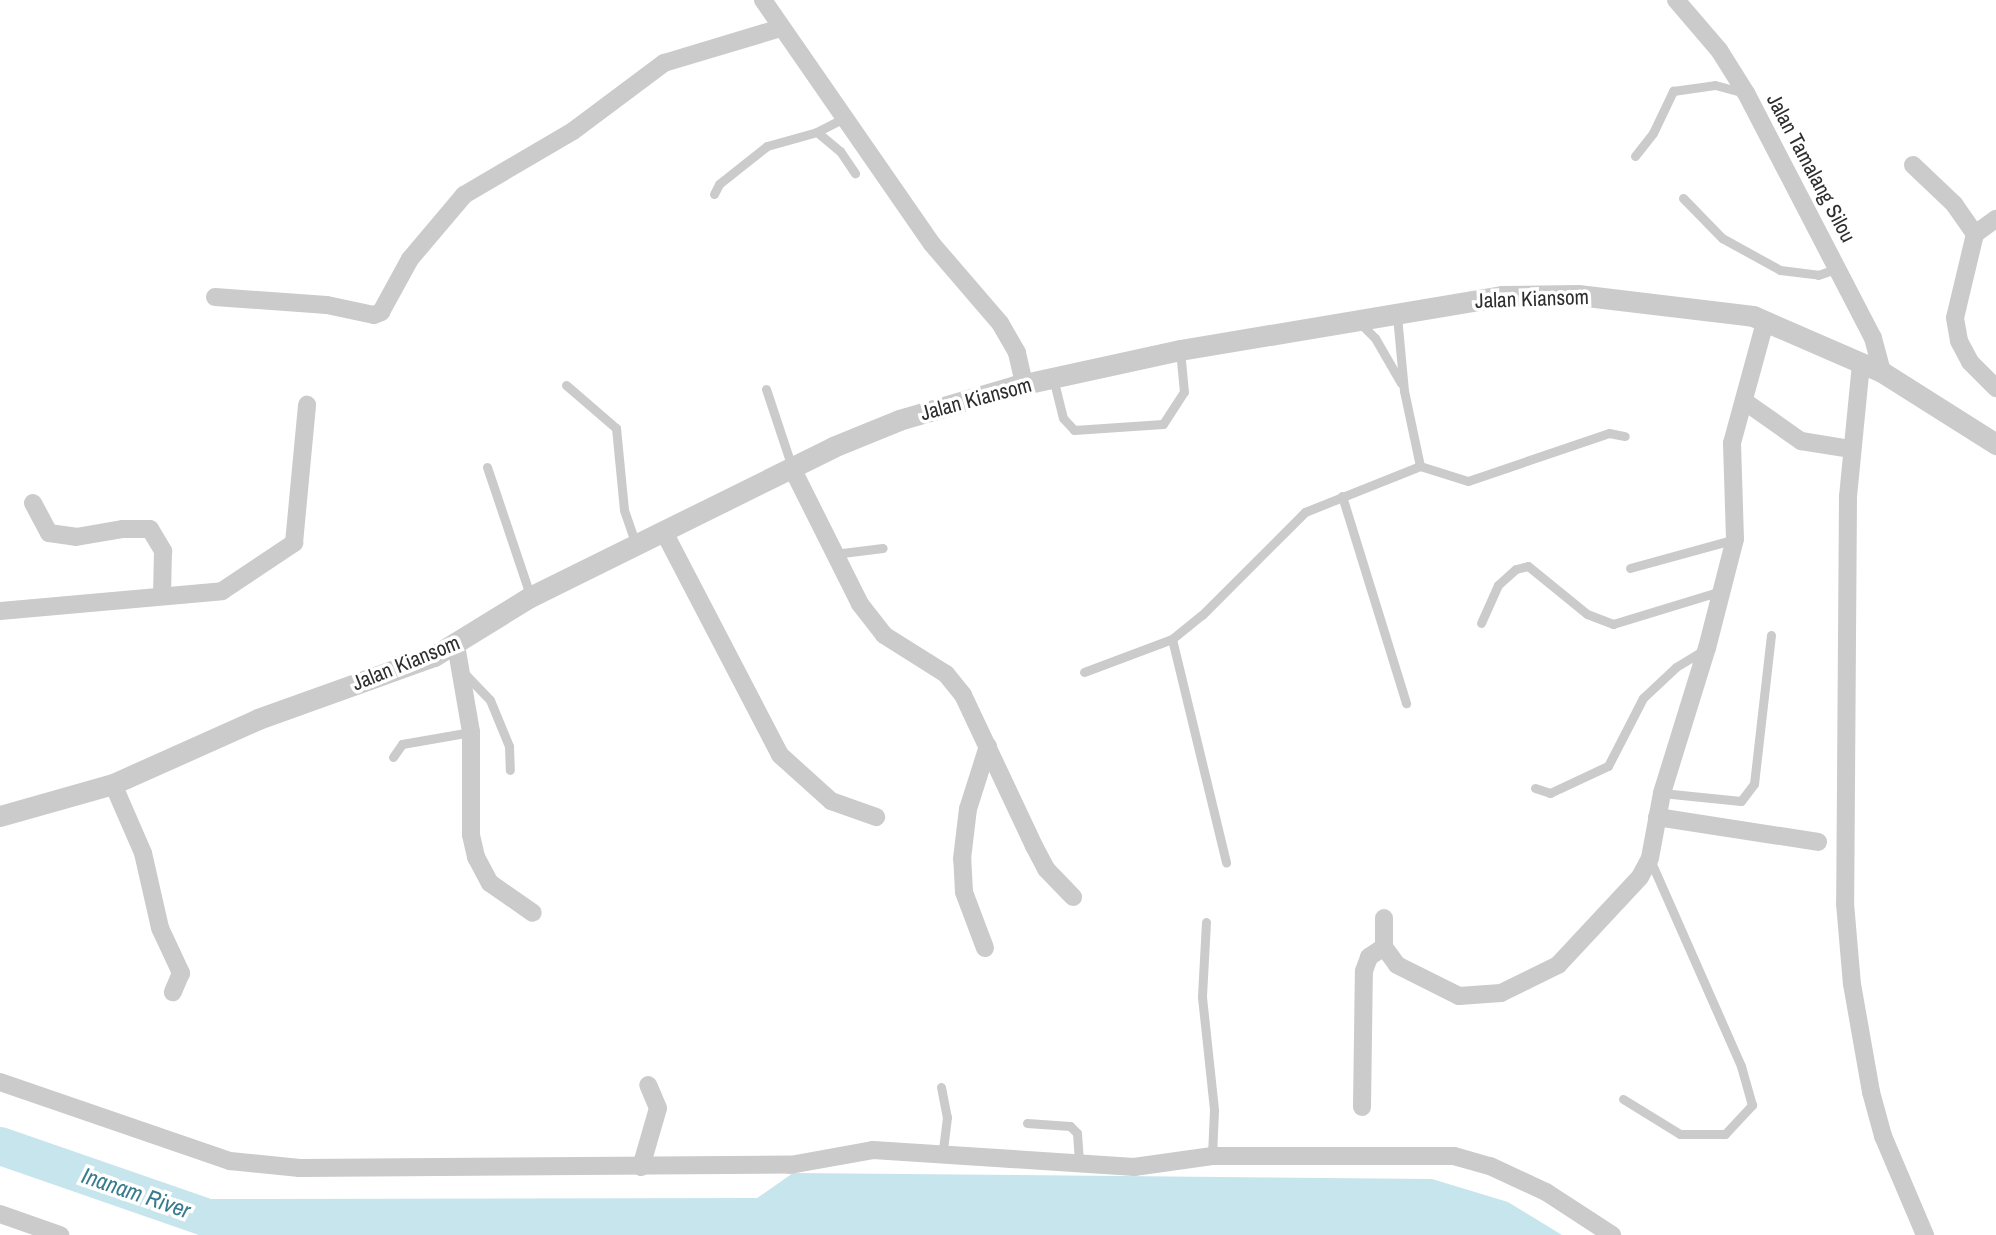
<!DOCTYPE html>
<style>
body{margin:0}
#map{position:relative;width:1996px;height:1235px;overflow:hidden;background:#fff;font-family:"Archivo Narrow",sans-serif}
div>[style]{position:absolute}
.water>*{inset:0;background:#c7e5ed}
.river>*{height:38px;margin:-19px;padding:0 19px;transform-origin:19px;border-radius:19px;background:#c7e5ed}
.service>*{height:9px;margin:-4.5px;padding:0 4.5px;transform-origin:4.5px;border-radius:4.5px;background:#cbcbcb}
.minor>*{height:18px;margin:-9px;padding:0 9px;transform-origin:9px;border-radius:9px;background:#cbcbcb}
.tertiary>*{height:21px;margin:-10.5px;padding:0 10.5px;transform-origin:10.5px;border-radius:10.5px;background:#cbcbcb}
span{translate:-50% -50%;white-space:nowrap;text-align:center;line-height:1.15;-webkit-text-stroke:7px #fff;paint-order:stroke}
.street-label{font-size:21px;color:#2e2e2e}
.water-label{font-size:23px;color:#377c8d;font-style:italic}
</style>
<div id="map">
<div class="water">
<i style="clip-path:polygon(793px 1173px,1432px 1179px,1508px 1202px,1562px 1235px,753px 1235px,740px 1226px,740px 1210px)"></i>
</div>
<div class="river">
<i style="left:0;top:1146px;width:220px;rotate:19.1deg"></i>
<i style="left:208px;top:1218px;width:583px;rotate:-0.1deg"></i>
</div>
<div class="service">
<i style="left:846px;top:117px;width:33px;rotate:153deg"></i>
<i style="left:817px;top:132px;width:30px;rotate:40deg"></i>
<i style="left:840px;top:151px;width:27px;rotate:56deg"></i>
<i style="left:1635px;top:156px;width:29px;rotate:-52deg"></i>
<i style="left:1653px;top:133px;width:47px;rotate:-64.5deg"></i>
<i style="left:1673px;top:91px;width:42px;rotate:-8.1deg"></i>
<i style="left:1715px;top:85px;width:30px;rotate:15deg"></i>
<i style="left:714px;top:194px;width:11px;rotate:-63deg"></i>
<i style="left:719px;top:184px;width:61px;rotate:-38.4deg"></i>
<i style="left:767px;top:146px;width:52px;rotate:-15.6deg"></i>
<i style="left:1683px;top:198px;width:56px;rotate:45.7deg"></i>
<i style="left:1722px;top:238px;width:66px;rotate:28.9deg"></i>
<i style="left:1780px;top:270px;width:38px;rotate:7deg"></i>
<i style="left:1818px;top:275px;width:21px;rotate:-19deg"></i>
<i style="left:1360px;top:323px;width:21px;rotate:45deg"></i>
<i style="left:1375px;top:338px;width:52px;rotate:60deg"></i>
<i style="left:1053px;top:378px;width:41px;rotate:76deg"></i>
<i style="left:1063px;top:418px;width:16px;rotate:47deg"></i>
<i style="left:1074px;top:430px;width:89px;rotate:-3.9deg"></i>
<i style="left:1163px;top:424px;width:38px;rotate:-57deg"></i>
<i style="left:1184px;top:392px;width:42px;rotate:-95.4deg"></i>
<i style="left:566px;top:385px;width:66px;rotate:40.7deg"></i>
<i style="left:616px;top:428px;width:82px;rotate:84.4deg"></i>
<i style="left:624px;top:510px;width:37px;rotate:71deg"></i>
<i style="left:766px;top:389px;width:82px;rotate:71.6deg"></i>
<i style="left:1420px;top:466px;width:50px;rotate:17.4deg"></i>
<i style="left:1468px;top:481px;width:149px;rotate:-18.8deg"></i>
<i style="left:1609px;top:433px;width:16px;rotate:11deg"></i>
<i style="left:487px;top:467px;width:135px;rotate:71.4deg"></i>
<i style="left:1342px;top:496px;width:217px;rotate:72.8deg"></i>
<i style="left:834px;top:554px;width:49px;rotate:-7deg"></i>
<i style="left:1630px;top:568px;width:109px;rotate:-15.4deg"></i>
<i style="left:1481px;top:623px;width:42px;rotate:-65.9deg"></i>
<i style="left:1498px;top:585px;width:24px;rotate:-42deg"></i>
<i style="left:1516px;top:569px;width:12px;rotate:-14deg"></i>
<i style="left:1528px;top:566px;width:76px;rotate:39.1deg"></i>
<i style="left:1587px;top:614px;width:28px;rotate:21deg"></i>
<i style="left:1613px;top:624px;width:113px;rotate:-17deg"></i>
<i style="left:1172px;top:639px;width:230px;rotate:76.4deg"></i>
<i style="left:1084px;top:672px;width:94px;rotate:-20.6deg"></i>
<i style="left:1172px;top:639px;width:38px;rotate:-39deg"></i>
<i style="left:1202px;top:615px;width:146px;rotate:-45deg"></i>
<i style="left:1305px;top:512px;width:124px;rotate:-21.8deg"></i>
<i style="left:1420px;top:466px;width:77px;rotate:-102deg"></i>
<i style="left:1404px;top:391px;width:76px;rotate:-95.3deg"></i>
<i style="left:464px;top:673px;width:37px;rotate:46deg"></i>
<i style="left:490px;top:700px;width:50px;rotate:67.6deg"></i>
<i style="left:509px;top:746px;width:24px;rotate:88deg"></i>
<i style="left:393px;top:757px;width:16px;rotate:-55deg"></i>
<i style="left:402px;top:744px;width:70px;rotate:-9.9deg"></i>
<i style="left:1535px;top:788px;width:16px;rotate:18deg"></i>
<i style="left:1550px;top:793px;width:64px;rotate:-25deg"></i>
<i style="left:1608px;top:766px;width:76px;rotate:-62.8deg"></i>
<i style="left:1643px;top:698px;width:45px;rotate:-43.2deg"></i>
<i style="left:1676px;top:667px;width:35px;rotate:-31deg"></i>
<i style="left:1662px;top:793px;width:79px;rotate:5.8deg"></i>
<i style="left:1741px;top:801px;width:21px;rotate:-53deg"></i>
<i style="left:1754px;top:784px;width:150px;rotate:-83.5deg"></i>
<i style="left:1206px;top:922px;width:75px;rotate:93.1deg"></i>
<i style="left:1202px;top:997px;width:114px;rotate:83.9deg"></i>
<i style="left:1214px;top:1110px;width:46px;rotate:92.5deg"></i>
<i style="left:941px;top:1087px;width:31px;rotate:79deg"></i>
<i style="left:947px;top:1117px;width:34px;rotate:97deg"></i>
<i style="left:1623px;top:1099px;width:67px;rotate:31.6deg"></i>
<i style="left:1680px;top:1134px;width:45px"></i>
<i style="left:1725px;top:1134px;width:40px;rotate:-47deg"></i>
<i style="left:1752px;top:1105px;width:41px;rotate:-105.8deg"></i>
<i style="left:1741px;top:1066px;width:225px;rotate:-113.8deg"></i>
<i style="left:1027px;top:1123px;width:43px;rotate:4deg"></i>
<i style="left:1070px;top:1126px;width:10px;rotate:45deg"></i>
<i style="left:1077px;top:1133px;width:31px;rotate:86deg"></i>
</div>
<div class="minor">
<i style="left:763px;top:0;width:297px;rotate:55.3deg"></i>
<i style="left:932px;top:244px;width:104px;rotate:49.3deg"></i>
<i style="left:1000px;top:323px;width:34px;rotate:60deg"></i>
<i style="left:1017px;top:353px;width:32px;rotate:77deg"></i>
<i style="left:1676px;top:0;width:66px;rotate:49.3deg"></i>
<i style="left:1719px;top:50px;width:51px;rotate:57.9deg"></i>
<i style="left:1746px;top:93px;width:276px;rotate:62.6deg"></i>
<i style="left:1873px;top:338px;width:35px;rotate:75deg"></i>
<i style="left:1913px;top:165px;width:57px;rotate:43.6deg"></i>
<i style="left:1954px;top:204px;width:37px;rotate:55deg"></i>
<i style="left:1975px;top:234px;width:86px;rotate:103.4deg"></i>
<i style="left:1955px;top:318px;width:23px;rotate:80deg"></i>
<i style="left:1959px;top:341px;width:24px;rotate:62deg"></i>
<i style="left:1970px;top:362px;width:37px;rotate:45deg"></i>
<i style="left:1975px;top:234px;width:26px;rotate:-36deg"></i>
<i style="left:215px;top:297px;width:112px;rotate:4.1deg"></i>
<i style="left:327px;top:305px;width:48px;rotate:12deg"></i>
<i style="left:374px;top:315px;width:8px;rotate:-23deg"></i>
<i style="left:381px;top:312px;width:60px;rotate:-61.3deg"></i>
<i style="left:410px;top:259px;width:84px;rotate:-49.8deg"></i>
<i style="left:464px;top:195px;width:126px;rotate:-30.4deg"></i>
<i style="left:573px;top:131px;width:114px;rotate:-36.8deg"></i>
<i style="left:664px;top:63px;width:122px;rotate:-16.7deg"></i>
<i style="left:1861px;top:364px;width:133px;rotate:95.6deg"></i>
<i style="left:1848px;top:496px;width:407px;rotate:90.4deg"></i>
<i style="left:1845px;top:903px;width:81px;rotate:85.1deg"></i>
<i style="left:1852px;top:984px;width:110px;rotate:80deg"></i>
<i style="left:1871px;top:1092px;width:46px;rotate:74.7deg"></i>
<i style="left:1883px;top:1136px;width:108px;rotate:67deg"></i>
<i style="left:1744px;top:401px;width:70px;rotate:35.1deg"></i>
<i style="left:1801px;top:441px;width:51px;rotate:9.1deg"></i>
<i style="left:792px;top:468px;width:152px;rotate:63.4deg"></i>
<i style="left:860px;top:604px;width:39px;rotate:52deg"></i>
<i style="left:884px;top:635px;width:73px;rotate:32.2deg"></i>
<i style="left:946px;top:674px;width:27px;rotate:51deg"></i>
<i style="left:963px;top:695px;width:167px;rotate:64.8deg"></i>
<i style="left:1034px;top:846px;width:26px;rotate:62deg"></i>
<i style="left:1046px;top:869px;width:39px;rotate:46deg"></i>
<i style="left:33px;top:503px;width:34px;rotate:62deg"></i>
<i style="left:49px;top:533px;width:27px;rotate:8deg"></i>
<i style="left:76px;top:537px;width:48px;rotate:-9.7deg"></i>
<i style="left:123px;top:529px;width:27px"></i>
<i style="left:150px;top:529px;width:26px;rotate:59deg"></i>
<i style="left:163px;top:551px;width:44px;rotate:91.3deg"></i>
<i style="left:664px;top:532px;width:251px;rotate:62.5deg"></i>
<i style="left:780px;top:755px;width:69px;rotate:42deg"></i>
<i style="left:831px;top:801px;width:48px;rotate:19.6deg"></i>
<i style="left:0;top:611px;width:223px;rotate:-5.1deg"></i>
<i style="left:222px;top:591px;width:87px;rotate:-33.7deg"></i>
<i style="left:294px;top:543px;width:139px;rotate:-84.6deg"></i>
<i style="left:456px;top:645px;width:88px;rotate:80.2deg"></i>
<i style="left:471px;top:732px;width:103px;rotate:90deg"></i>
<i style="left:471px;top:835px;width:23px;rotate:77deg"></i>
<i style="left:476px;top:857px;width:30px;rotate:62deg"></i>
<i style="left:490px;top:883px;width:52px;rotate:34.9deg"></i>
<i style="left:113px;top:784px;width:75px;rotate:66.5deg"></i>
<i style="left:143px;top:853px;width:77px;rotate:77.2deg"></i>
<i style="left:160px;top:928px;width:50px;rotate:65deg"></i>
<i style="left:181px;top:973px;width:21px;rotate:113deg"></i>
<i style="left:1657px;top:817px;width:163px;rotate:8.8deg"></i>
<i style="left:1384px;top:918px;width:29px;rotate:90deg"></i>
<i style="left:1384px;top:947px;width:22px;rotate:54deg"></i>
<i style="left:1397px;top:965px;width:69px;rotate:26.6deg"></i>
<i style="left:1459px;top:996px;width:42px;rotate:-4.1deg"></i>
<i style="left:1501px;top:993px;width:64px;rotate:-26.2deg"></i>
<i style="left:1558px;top:965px;width:120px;rotate:-47deg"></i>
<i style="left:1640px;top:877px;width:21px;rotate:-62deg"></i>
<i style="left:1650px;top:858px;width:66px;rotate:-79.5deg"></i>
<i style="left:1662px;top:793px;width:152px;rotate:-72.8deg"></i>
<i style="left:1707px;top:648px;width:113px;rotate:-75.6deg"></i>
<i style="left:1735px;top:539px;width:96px;rotate:-91.8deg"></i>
<i style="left:1732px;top:443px;width:125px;rotate:-74.7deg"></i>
<i style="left:985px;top:948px;width:60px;rotate:-110.6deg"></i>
<i style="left:964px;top:892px;width:33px;rotate:-93deg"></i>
<i style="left:962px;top:859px;width:50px;rotate:-83.2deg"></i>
<i style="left:968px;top:809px;width:66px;rotate:-72.4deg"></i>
<i style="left:0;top:1082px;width:243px;rotate:19deg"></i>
<i style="left:230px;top:1161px;width:70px;rotate:5.7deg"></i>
<i style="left:300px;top:1168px;width:490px;rotate:-0.4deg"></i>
<i style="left:790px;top:1165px;width:84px;rotate:-10.2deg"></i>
<i style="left:873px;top:1150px;width:262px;rotate:3.7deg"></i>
<i style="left:1134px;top:1167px;width:79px;rotate:-8deg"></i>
<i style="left:1212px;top:1156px;width:242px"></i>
<i style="left:1454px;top:1156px;width:37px;rotate:16deg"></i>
<i style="left:1490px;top:1166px;width:62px;rotate:24.9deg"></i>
<i style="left:1546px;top:1192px;width:79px;rotate:33.1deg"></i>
<i style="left:1362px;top:1107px;width:136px;rotate:-89.2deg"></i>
<i style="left:1364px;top:971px;width:15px;rotate:-70deg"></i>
<i style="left:1369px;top:957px;width:18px;rotate:-34deg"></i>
<i style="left:641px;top:1167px;width:61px;rotate:-73.9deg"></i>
<i style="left:658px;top:1108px;width:25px;rotate:-113deg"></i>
<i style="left:0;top:1214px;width:64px;rotate:19.3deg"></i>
</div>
<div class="tertiary">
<i style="left:0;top:816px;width:117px;rotate:-15.8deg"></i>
<i style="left:113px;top:784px;width:159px;rotate:-24.1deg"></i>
<i style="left:258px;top:719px;width:187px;rotate:-19.7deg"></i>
<i style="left:434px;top:656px;width:113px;rotate:-31.6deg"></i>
<i style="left:530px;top:597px;width:338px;rotate:-26.3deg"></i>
<i style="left:833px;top:447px;width:71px;rotate:-22.2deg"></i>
<i style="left:899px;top:420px;width:121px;rotate:-16.3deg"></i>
<i style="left:1015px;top:386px;width:169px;rotate:-12.3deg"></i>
<i style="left:1180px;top:350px;width:326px;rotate:-9.5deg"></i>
<i style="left:1502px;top:296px;width:76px;rotate:-0.8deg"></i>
<i style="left:1578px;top:295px;width:176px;rotate:6.8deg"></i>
<i style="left:1753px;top:316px;width:141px;rotate:23.5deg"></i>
<i style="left:1882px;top:372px;width:135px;rotate:32.3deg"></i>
</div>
<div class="street-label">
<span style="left:1811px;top:168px;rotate:62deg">Jalan Tamalang Silou</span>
<span style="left:1532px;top:299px;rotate:-2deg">Jalan Kiansom</span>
<span style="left:976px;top:399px;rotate:-15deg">Jalan Kiansom</span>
<span style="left:406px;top:663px;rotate:-22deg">Jalan Kiansom</span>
</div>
<div class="water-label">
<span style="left:136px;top:1193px;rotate:19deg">Inanam River</span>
</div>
</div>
